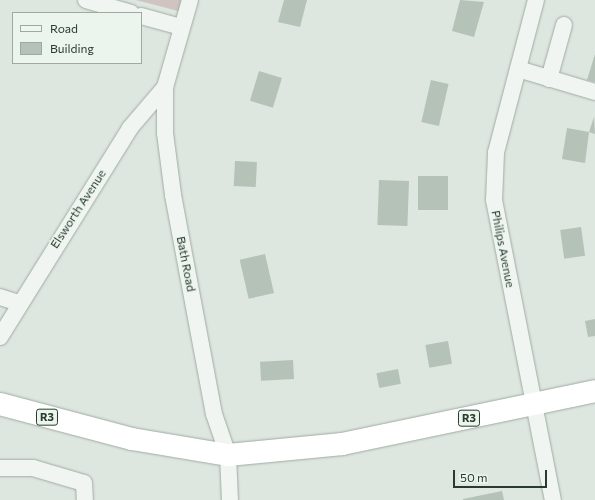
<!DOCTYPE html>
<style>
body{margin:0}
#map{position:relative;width:595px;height:500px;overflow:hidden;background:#dde6df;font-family:Commissioner,sans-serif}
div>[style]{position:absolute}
.green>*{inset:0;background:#cfc4bf}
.building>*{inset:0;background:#b5c2b8;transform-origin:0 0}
.roads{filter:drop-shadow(0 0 1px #9faca2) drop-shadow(0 0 1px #9faca2)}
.minor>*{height:16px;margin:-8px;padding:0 8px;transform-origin:8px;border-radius:8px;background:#f0f5f1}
.highway>*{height:22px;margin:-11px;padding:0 11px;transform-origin:11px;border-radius:11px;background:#fff}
span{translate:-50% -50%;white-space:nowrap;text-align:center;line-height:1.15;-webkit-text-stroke:3px #ecf4ee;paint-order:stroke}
.shield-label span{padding:1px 3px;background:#ecf4ee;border:1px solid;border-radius:3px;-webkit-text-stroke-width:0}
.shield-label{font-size:11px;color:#283b2c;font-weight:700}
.street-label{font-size:12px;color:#283b2c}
.legend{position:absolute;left:12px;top:12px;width:130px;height:52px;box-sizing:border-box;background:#ecf4ee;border:1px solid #9eaaa0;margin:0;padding:5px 7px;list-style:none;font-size:12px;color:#283b2c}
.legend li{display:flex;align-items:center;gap:8px;height:20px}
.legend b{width:20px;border:1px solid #9eaaa0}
.scale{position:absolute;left:453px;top:470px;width:94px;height:18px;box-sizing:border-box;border:2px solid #283b2c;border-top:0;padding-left:5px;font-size:12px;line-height:14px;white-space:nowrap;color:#283b2c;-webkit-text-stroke:3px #ecf4ee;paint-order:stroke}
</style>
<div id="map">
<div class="green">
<i style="clip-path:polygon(136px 0,185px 0,182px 12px)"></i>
</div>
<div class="building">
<i style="clip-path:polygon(284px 0,307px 0,300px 27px,278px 22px)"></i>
<i style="clip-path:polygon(460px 0,484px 2px,474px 37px,452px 31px)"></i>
<i style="clip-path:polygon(595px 54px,595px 82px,587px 80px)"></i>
<i style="left:259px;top:71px;width:24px;height:31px;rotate:17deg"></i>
<i style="left:431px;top:80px;width:18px;height:43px;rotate:13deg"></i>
<i style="clip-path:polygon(594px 117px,595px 134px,589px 132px,585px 163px,562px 159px,567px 128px,589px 132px)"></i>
<i style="left:235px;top:161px;width:22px;height:25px;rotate:3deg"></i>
<i style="left:448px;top:176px;width:34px;height:30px;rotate:90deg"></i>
<i style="left:379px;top:180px;width:30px;height:45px;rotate:2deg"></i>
<i style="left:581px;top:227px;width:29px;height:21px;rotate:82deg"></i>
<i style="left:265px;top:254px;width:40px;height:26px;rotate:77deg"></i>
<i style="clip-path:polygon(595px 319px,595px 336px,588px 337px,585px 321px)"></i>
<i style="left:448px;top:341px;width:23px;height:23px;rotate:80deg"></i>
<i style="left:293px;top:360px;width:19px;height:33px;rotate:87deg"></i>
<i style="left:398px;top:369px;width:15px;height:22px;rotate:79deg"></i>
<i style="clip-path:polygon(502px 491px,504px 500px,463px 500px,463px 499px)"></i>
</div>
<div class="roads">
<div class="minor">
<i style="left:86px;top:0;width:47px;rotate:16.1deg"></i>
<i style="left:190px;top:0;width:91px;rotate:106deg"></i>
<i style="left:165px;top:87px;width:46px;rotate:90deg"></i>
<i style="left:165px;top:133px;width:63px;rotate:82.6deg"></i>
<i style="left:173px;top:195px;width:223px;rotate:79.4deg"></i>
<i style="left:214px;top:414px;width:43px;rotate:71.1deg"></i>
<i style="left:228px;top:455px;width:45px;rotate:87.5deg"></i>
<i style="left:536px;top:0;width:158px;rotate:104.7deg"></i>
<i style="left:496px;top:153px;width:47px;rotate:92.4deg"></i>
<i style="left:494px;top:200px;width:306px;rotate:78.9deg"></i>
<i style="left:141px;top:16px;width:41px;rotate:15.4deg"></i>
<i style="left:518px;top:69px;width:80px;rotate:16.6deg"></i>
<i style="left:549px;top:79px;width:56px;rotate:-74.5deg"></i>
<i style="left:0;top:297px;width:20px;rotate:18deg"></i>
<i style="left:0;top:337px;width:246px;rotate:-58.1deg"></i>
<i style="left:130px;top:128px;width:54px;rotate:-49.5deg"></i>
<i style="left:0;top:468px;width:33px"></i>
<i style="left:33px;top:468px;width:53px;rotate:16.4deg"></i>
<i style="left:84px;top:483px;width:17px;rotate:87deg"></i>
</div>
<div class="highway">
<i style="left:0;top:404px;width:137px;rotate:14.9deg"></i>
<i style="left:132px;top:439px;width:97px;rotate:9.5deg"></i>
<i style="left:228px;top:455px;width:115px;rotate:-5.5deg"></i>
<i style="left:342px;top:444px;width:258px;rotate:-11.8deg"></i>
</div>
</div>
<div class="shield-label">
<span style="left:47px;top:417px">R3</span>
<span style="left:469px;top:418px">R3</span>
</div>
<div class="street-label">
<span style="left:78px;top:209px;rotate:-57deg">Elsworth Avenue</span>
<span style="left:503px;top:249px;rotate:79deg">Philips Avenue</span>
<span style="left:186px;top:264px;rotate:79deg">Bath Road</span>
</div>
<ul class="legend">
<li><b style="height:5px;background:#f0f5f1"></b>Road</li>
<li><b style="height:11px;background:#b5c2b8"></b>Building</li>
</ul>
<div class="scale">50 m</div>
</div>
